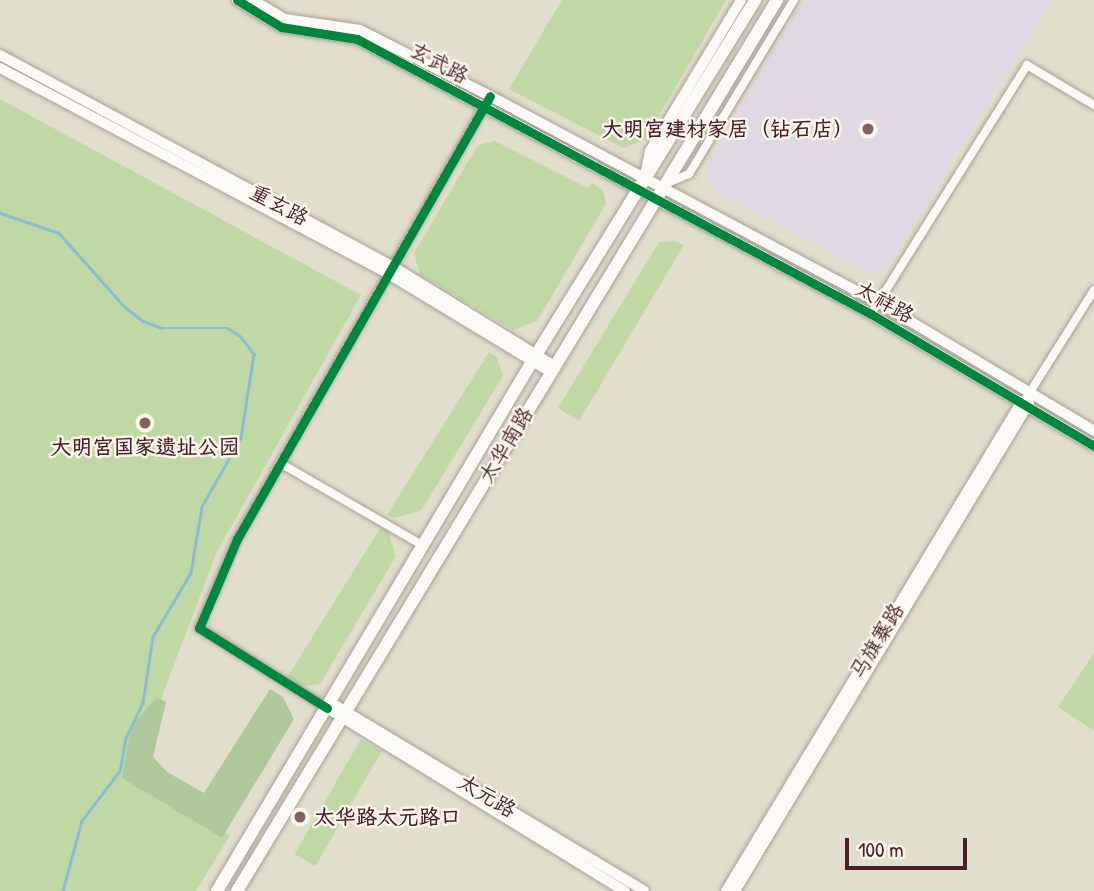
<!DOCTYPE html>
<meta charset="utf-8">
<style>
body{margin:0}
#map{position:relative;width:1094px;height:891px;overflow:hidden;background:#e2decc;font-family:"Patrick Hand","LXGW WenKai TC",sans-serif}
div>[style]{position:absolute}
.built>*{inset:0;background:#e0d9e3}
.green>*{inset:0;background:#c0d9a4;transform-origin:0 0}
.forest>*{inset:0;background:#aec89a}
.stream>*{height:2.5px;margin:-1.25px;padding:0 1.25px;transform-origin:1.25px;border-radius:1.25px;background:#88bdd6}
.roads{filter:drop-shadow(0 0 2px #a7a097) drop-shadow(0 0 2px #a7a097)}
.minor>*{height:8px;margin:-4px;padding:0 4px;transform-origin:4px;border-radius:4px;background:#fbfaf7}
.tertiary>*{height:10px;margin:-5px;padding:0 5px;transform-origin:5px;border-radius:5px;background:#fbfaf7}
.secondary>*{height:10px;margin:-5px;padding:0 5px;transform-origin:5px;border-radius:5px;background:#fbfaf7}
.primary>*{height:12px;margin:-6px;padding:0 6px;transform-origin:6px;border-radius:6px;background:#fbfaf7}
.cycleway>*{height:9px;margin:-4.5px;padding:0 4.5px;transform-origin:4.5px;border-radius:4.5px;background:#00873e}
.dots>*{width:19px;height:19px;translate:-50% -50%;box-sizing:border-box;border:4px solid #fbf7ec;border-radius:50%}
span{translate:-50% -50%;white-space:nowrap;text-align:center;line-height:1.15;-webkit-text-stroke:5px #fbf7ec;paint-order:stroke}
.street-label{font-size:21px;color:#4a1f2b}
.poi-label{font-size:21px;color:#4a1f2b;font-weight:700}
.right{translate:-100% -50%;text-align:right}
.left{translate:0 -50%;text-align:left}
.scale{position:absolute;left:845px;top:838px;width:122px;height:32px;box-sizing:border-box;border:4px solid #4a1f2b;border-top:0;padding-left:9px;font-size:21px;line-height:24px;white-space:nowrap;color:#4a1f2b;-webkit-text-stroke:5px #fbf7ec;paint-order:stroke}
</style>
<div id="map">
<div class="built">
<i style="clip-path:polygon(809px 0,1052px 0,884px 272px,868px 272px,715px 191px,705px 171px,794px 14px)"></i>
</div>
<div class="green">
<i style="clip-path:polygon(562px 0,726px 0,645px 140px,623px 148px,509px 89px)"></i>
<i style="clip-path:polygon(0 99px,361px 295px,217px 552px,133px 772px,230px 835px,196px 891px,0 891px)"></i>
<i style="clip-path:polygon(495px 141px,588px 188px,592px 183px,603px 190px,606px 204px,537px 321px,513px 330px,420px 275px,414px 253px,478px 145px)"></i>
<i style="clip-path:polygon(675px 241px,684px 245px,579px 421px,558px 408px,659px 242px)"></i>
<i style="clip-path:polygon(489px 352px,497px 357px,503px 376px,421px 511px,393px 518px,387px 515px)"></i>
<i style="clip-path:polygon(381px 527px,388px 531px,396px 556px,320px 684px,297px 687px,288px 682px,288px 676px)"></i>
<i style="clip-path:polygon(1094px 653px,1094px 731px,1058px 707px)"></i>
<i style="left:361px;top:739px;width:24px;height:133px;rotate:30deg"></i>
</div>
<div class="forest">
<i style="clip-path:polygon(270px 689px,283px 697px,294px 719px,222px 838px,122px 778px,131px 725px,157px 698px,166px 702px,153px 757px,167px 772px,204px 793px)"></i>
</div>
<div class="stream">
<i style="left:0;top:213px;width:62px;rotate:18.7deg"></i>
<i style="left:59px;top:233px;width:99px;rotate:48.3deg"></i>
<i style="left:125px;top:307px;width:23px;rotate:38deg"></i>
<i style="left:143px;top:321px;width:20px;rotate:20deg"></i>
<i style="left:162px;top:328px;width:66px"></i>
<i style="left:228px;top:328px;width:14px;rotate:34deg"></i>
<i style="left:240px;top:336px;width:23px;rotate:52deg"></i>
<i style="left:254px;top:354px;width:85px;rotate:98.8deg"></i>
<i style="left:241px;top:438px;width:79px;rotate:119.5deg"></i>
<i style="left:202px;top:507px;width:67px;rotate:99.5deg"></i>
<i style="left:191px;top:573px;width:74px;rotate:120.7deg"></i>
<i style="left:153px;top:637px;width:67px;rotate:98.6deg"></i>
<i style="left:143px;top:703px;width:39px;rotate:116deg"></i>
<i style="left:126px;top:738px;width:34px;rotate:100deg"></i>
<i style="left:120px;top:771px;width:63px;rotate:127.2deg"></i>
<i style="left:82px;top:821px;width:73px;rotate:105.2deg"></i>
</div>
<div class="roads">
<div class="minor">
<i style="left:665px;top:184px;width:26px;rotate:-23deg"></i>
<i style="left:689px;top:174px;width:203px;rotate:-58.9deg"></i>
<i style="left:871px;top:314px;width:294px;rotate:-57.9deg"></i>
<i style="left:1027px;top:65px;width:78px;rotate:30.8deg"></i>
<i style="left:1027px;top:397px;width:126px;rotate:-57.9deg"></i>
<i style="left:280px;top:463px;width:166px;rotate:30deg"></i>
<i style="left:327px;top:708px;width:151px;rotate:-148deg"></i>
<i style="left:199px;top:628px;width:97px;rotate:-66.9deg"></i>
<i style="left:237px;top:539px;width:510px;rotate:-60.27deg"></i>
</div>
<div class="tertiary">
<i style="left:237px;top:0;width:52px;rotate:31.5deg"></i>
<i style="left:281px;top:27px;width:77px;rotate:9deg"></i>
<i style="left:357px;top:39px;width:583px;rotate:28.15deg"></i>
<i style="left:871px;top:314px;width:259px;rotate:30.6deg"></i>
<i style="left:253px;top:0;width:37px;rotate:31deg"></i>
<i style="left:285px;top:19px;width:76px;rotate:8.3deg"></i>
<i style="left:360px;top:30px;width:146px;rotate:26.9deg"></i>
<i style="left:490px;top:96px;width:439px;rotate:28deg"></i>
<i style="left:878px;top:302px;width:252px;rotate:30.8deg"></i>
<i style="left:0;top:55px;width:445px;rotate:28.3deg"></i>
<i style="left:392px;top:266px;width:189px;rotate:31.6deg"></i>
<i style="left:0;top:68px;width:438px;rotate:27.9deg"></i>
<i style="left:387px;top:273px;width:189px;rotate:31.2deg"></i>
<i style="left:726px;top:891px;width:572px;rotate:-58.86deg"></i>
<i style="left:735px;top:891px;width:570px;rotate:-58.93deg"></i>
</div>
<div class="secondary">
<i style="left:645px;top:175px;width:25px;rotate:-78deg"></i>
<i style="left:650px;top:151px;width:176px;rotate:-58.9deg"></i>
<i style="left:330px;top:702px;width:366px;rotate:31deg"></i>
<i style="left:327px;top:708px;width:350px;rotate:31.6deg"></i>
</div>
<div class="primary">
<i style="left:217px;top:891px;width:624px;rotate:-59.24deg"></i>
<i style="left:536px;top:355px;width:417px;rotate:-58.3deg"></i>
<i style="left:237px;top:891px;width:1042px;rotate:-58.78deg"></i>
</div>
</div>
<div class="cycleway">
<i style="left:237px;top:0;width:52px;rotate:31.5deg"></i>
<i style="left:281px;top:27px;width:77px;rotate:9deg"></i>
<i style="left:357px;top:39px;width:583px;rotate:28.15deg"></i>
<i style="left:871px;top:314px;width:259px;rotate:30.6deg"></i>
<i style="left:327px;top:708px;width:151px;rotate:-148deg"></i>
<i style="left:199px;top:628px;width:97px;rotate:-66.9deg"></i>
<i style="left:237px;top:539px;width:510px;rotate:-60.27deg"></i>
</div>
<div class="dots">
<i style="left:868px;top:129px;background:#7f6263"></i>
<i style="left:145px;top:423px;background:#7f6263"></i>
<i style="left:300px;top:817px;background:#7f6263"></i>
</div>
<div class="street-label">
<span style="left:439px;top:63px;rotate:28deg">玄武路</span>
<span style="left:279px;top:205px;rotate:28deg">重玄路</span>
<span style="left:885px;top:302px;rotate:29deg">太祥路</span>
<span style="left:506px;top:445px;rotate:-59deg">太华南路</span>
<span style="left:877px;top:641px;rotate:-59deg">马旗寨路</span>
<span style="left:487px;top:796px;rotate:31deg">太元路</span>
</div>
<div class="poi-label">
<span class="right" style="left:854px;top:129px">大明宫建材家居（钻石店）</span>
<span style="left:145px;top:447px">大明宫国家遗址公园</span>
<span class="left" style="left:314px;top:817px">太华路太元路口</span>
</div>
<div class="scale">100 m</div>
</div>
